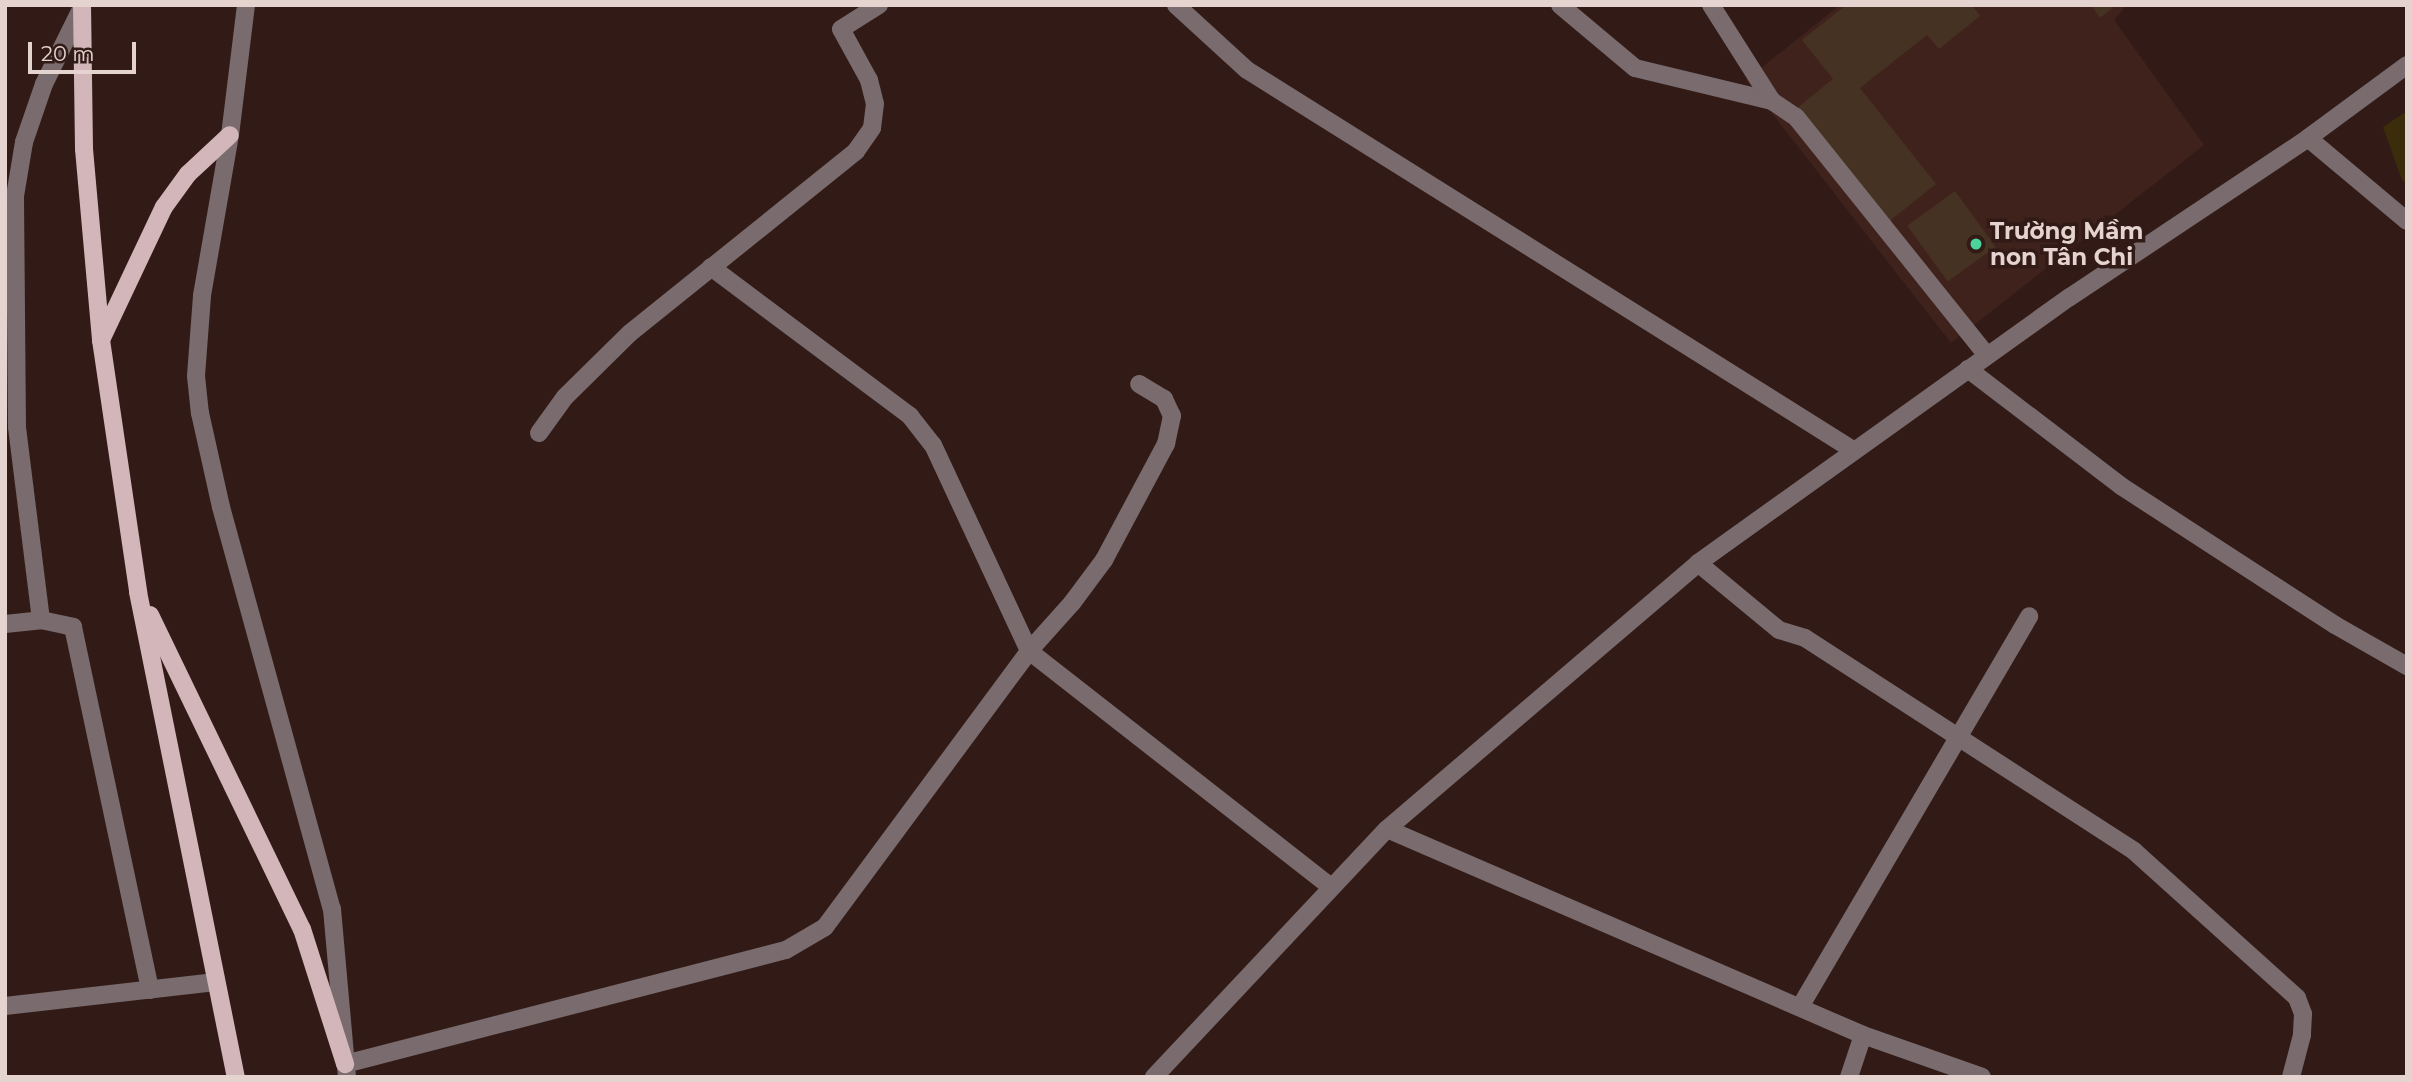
<!DOCTYPE html>
<meta charset="utf-8">
<style>
body{margin:0}
#map{position:relative;width:2412px;height:1082px;overflow:hidden;background:#321b16;font-family:Montserrat,sans-serif}
div>[style]{position:absolute}
.built>*{inset:0;background:#3f221c}
.green>*{inset:0;background:#3b2d0b}
.building>*{inset:0;background:#463222;transform-origin:0 0}
.minor>*{height:18px;margin:-9px;padding:0 9px;transform-origin:9px;border-radius:9px;background:#796b6e}
.major>*{height:18px;margin:-9px;padding:0 9px;transform-origin:9px;border-radius:9px;background:#d2b6ba}
.dots>*{width:19px;height:19px;translate:-50% -50%;box-sizing:border-box;border:4px solid #321b16;border-radius:50%}
span{translate:-50% -50%;white-space:nowrap;text-align:center;line-height:1.15;-webkit-text-stroke:7px #321b16;paint-order:stroke}
.poi-label{font-size:23px;color:#e4d3cf;font-weight:700}
.left{translate:0 -50%;text-align:left}
.frame{position:absolute;inset:0;border:7px solid #e4d3cf;pointer-events:none}
.scale{position:absolute;left:28px;top:42px;width:108px;height:32px;box-sizing:border-box;border:4px solid #e4d3cf;border-top:0;padding-left:9px;font-size:21px;line-height:24px;white-space:nowrap;color:#e4d3cf;-webkit-text-stroke:5px #321b16;paint-order:stroke}
</style>
<div id="map">
<div class="built">
<i style="clip-path:polygon(1840px 5px,2127px 5px,2114px 20px,2204px 145px,1951px 343px,1746px 80px)"></i>
</div>
<div class="green">
<i style="clip-path:polygon(2407px 111px,2407px 183px,2402px 180px,2383px 127px)"></i>
</div>
<div class="building">
<i style="clip-path:polygon(1846px 5px,1972px 5px,1980px 16px,1939px 49px,1927px 35px,1860px 88px,1936px 184px,1877px 231px,1786px 117px,1833px 79px,1802px 40px)"></i>
<i style="clip-path:polygon(2091px 5px,2116px 5px,2100px 18px)"></i>
<i style="left:1955px;top:191px;width:69px;height:59px;rotate:54deg"></i>
</div>
<div class="minor">
<i style="left:246px;top:5px;width:131px;rotate:97deg"></i>
<i style="left:230px;top:135px;width:163px;rotate:99.9deg"></i>
<i style="left:202px;top:296px;width:80px;rotate:94.3deg"></i>
<i style="left:196px;top:376px;width:37px;rotate:84deg"></i>
<i style="left:200px;top:413px;width:96px;rotate:77.4deg"></i>
<i style="left:221px;top:507px;width:417px;rotate:74.6deg"></i>
<i style="left:332px;top:909px;width:169px;rotate:84.9deg"></i>
<i style="left:1176px;top:5px;width:96px;rotate:42.5deg"></i>
<i style="left:1247px;top:70px;width:715px;rotate:32.09deg"></i>
<i style="left:1560px;top:5px;width:98px;rotate:40deg"></i>
<i style="left:1635px;top:68px;width:141px;rotate:13.5deg"></i>
<i style="left:1772px;top:101px;width:29px;rotate:34deg"></i>
<i style="left:1796px;top:117px;width:305px;rotate:51.3deg"></i>
<i style="left:1711px;top:5px;width:114px;rotate:57.6deg"></i>
<i style="left:2308px;top:138px;width:129px;rotate:40deg"></i>
<i style="left:711px;top:267px;width:249px;rotate:36.8deg"></i>
<i style="left:910px;top:416px;width:37px;rotate:52deg"></i>
<i style="left:933px;top:445px;width:227px;rotate:65deg"></i>
<i style="left:1029px;top:651px;width:383px;rotate:38deg"></i>
<i style="left:1968px;top:369px;width:193px;rotate:37.4deg"></i>
<i style="left:2121px;top:486px;width:255px;rotate:33deg"></i>
<i style="left:2335px;top:625px;width:83px;rotate:29.7deg"></i>
<i style="left:539px;top:433px;width:44px;rotate:-54.2deg"></i>
<i style="left:565px;top:397px;width:91px;rotate:-44.6deg"></i>
<i style="left:630px;top:333px;width:290px;rotate:-38.8deg"></i>
<i style="left:856px;top:151px;width:28px;rotate:-55deg"></i>
<i style="left:872px;top:128px;width:24px;rotate:-83deg"></i>
<i style="left:875px;top:104px;width:25px;rotate:-104deg"></i>
<i style="left:869px;top:80px;width:58px;rotate:-118.8deg"></i>
<i style="left:841px;top:29px;width:45px;rotate:-32.3deg"></i>
<i style="left:1698px;top:563px;width:105px;rotate:39.6deg"></i>
<i style="left:1779px;top:630px;width:27px;rotate:17deg"></i>
<i style="left:1805px;top:638px;width:392px;rotate:32.9deg"></i>
<i style="left:2134px;top:851px;width:219px;rotate:42deg"></i>
<i style="left:2297px;top:998px;width:17px;rotate:69deg"></i>
<i style="left:2303px;top:1014px;width:21px;rotate:93deg"></i>
<i style="left:2302px;top:1035px;width:43px;rotate:104.7deg"></i>
<i style="left:41px;top:620px;width:194px;rotate:-97.1deg"></i>
<i style="left:17px;top:427px;width:231px;rotate:-90.5deg"></i>
<i style="left:15px;top:196px;width:55px;rotate:-80.5deg"></i>
<i style="left:24px;top:142px;width:61px;rotate:-71deg"></i>
<i style="left:44px;top:84px;width:84px;rotate:-63.7deg"></i>
<i style="left:5px;top:624px;width:36px;rotate:-6deg"></i>
<i style="left:41px;top:620px;width:33px;rotate:12deg"></i>
<i style="left:73px;top:627px;width:371px;rotate:78deg"></i>
<i style="left:1387px;top:829px;width:519px;rotate:23.4deg"></i>
<i style="left:1863px;top:1035px;width:126px;rotate:19.4deg"></i>
<i style="left:5px;top:1006px;width:212px;rotate:-6.5deg"></i>
<i style="left:1800px;top:1007px;width:453px;rotate:-59.6deg"></i>
<i style="left:345px;top:1064px;width:455px;rotate:-14.5deg"></i>
<i style="left:786px;top:950px;width:45px;rotate:-30.5deg"></i>
<i style="left:825px;top:927px;width:343px;rotate:-53.5deg"></i>
<i style="left:1029px;top:651px;width:64px;rotate:-48.1deg"></i>
<i style="left:1072px;top:603px;width:54px;rotate:-53.3deg"></i>
<i style="left:1104px;top:560px;width:132px;rotate:-61.9deg"></i>
<i style="left:1166px;top:444px;width:29px;rotate:-78deg"></i>
<i style="left:1172px;top:416px;width:19px;rotate:-115deg"></i>
<i style="left:1164px;top:399px;width:29px;rotate:-149deg"></i>
<i style="left:1154px;top:1077px;width:340px;rotate:-46.8deg"></i>
<i style="left:1387px;top:829px;width:409px;rotate:-40.5deg"></i>
<i style="left:1698px;top:563px;width:457px;rotate:-35.6deg"></i>
<i style="left:2070px;top:297px;width:286px;rotate:-33.7deg"></i>
<i style="left:2308px;top:138px;width:123px;rotate:-36.4deg"></i>
<i style="left:1849px;top:1077px;width:44px;rotate:-71.6deg"></i>
</div>
<div class="major">
<i style="left:82px;top:5px;width:144px;rotate:89.2deg"></i>
<i style="left:84px;top:149px;width:192px;rotate:84.9deg"></i>
<i style="left:101px;top:340px;width:255px;rotate:81.6deg"></i>
<i style="left:138px;top:592px;width:495px;rotate:78.6deg"></i>
<i style="left:101px;top:340px;width:147px;rotate:-64.7deg"></i>
<i style="left:164px;top:207px;width:41px;rotate:-54deg"></i>
<i style="left:188px;top:174px;width:57px;rotate:-42.9deg"></i>
<i style="left:150px;top:615px;width:349px;rotate:64.2deg"></i>
<i style="left:302px;top:929px;width:142px;rotate:72.3deg"></i>
</div>
<div class="dots">
<i style="left:1976px;top:244px;background:#4cd39b"></i>
</div>
<div class="poi-label">
<span class="left" style="left:1990px;top:244px">Trường Mầm<br>non Tân Chi</span>
</div>
<div class="frame"></div>
<div class="scale">20 m</div>
</div>
